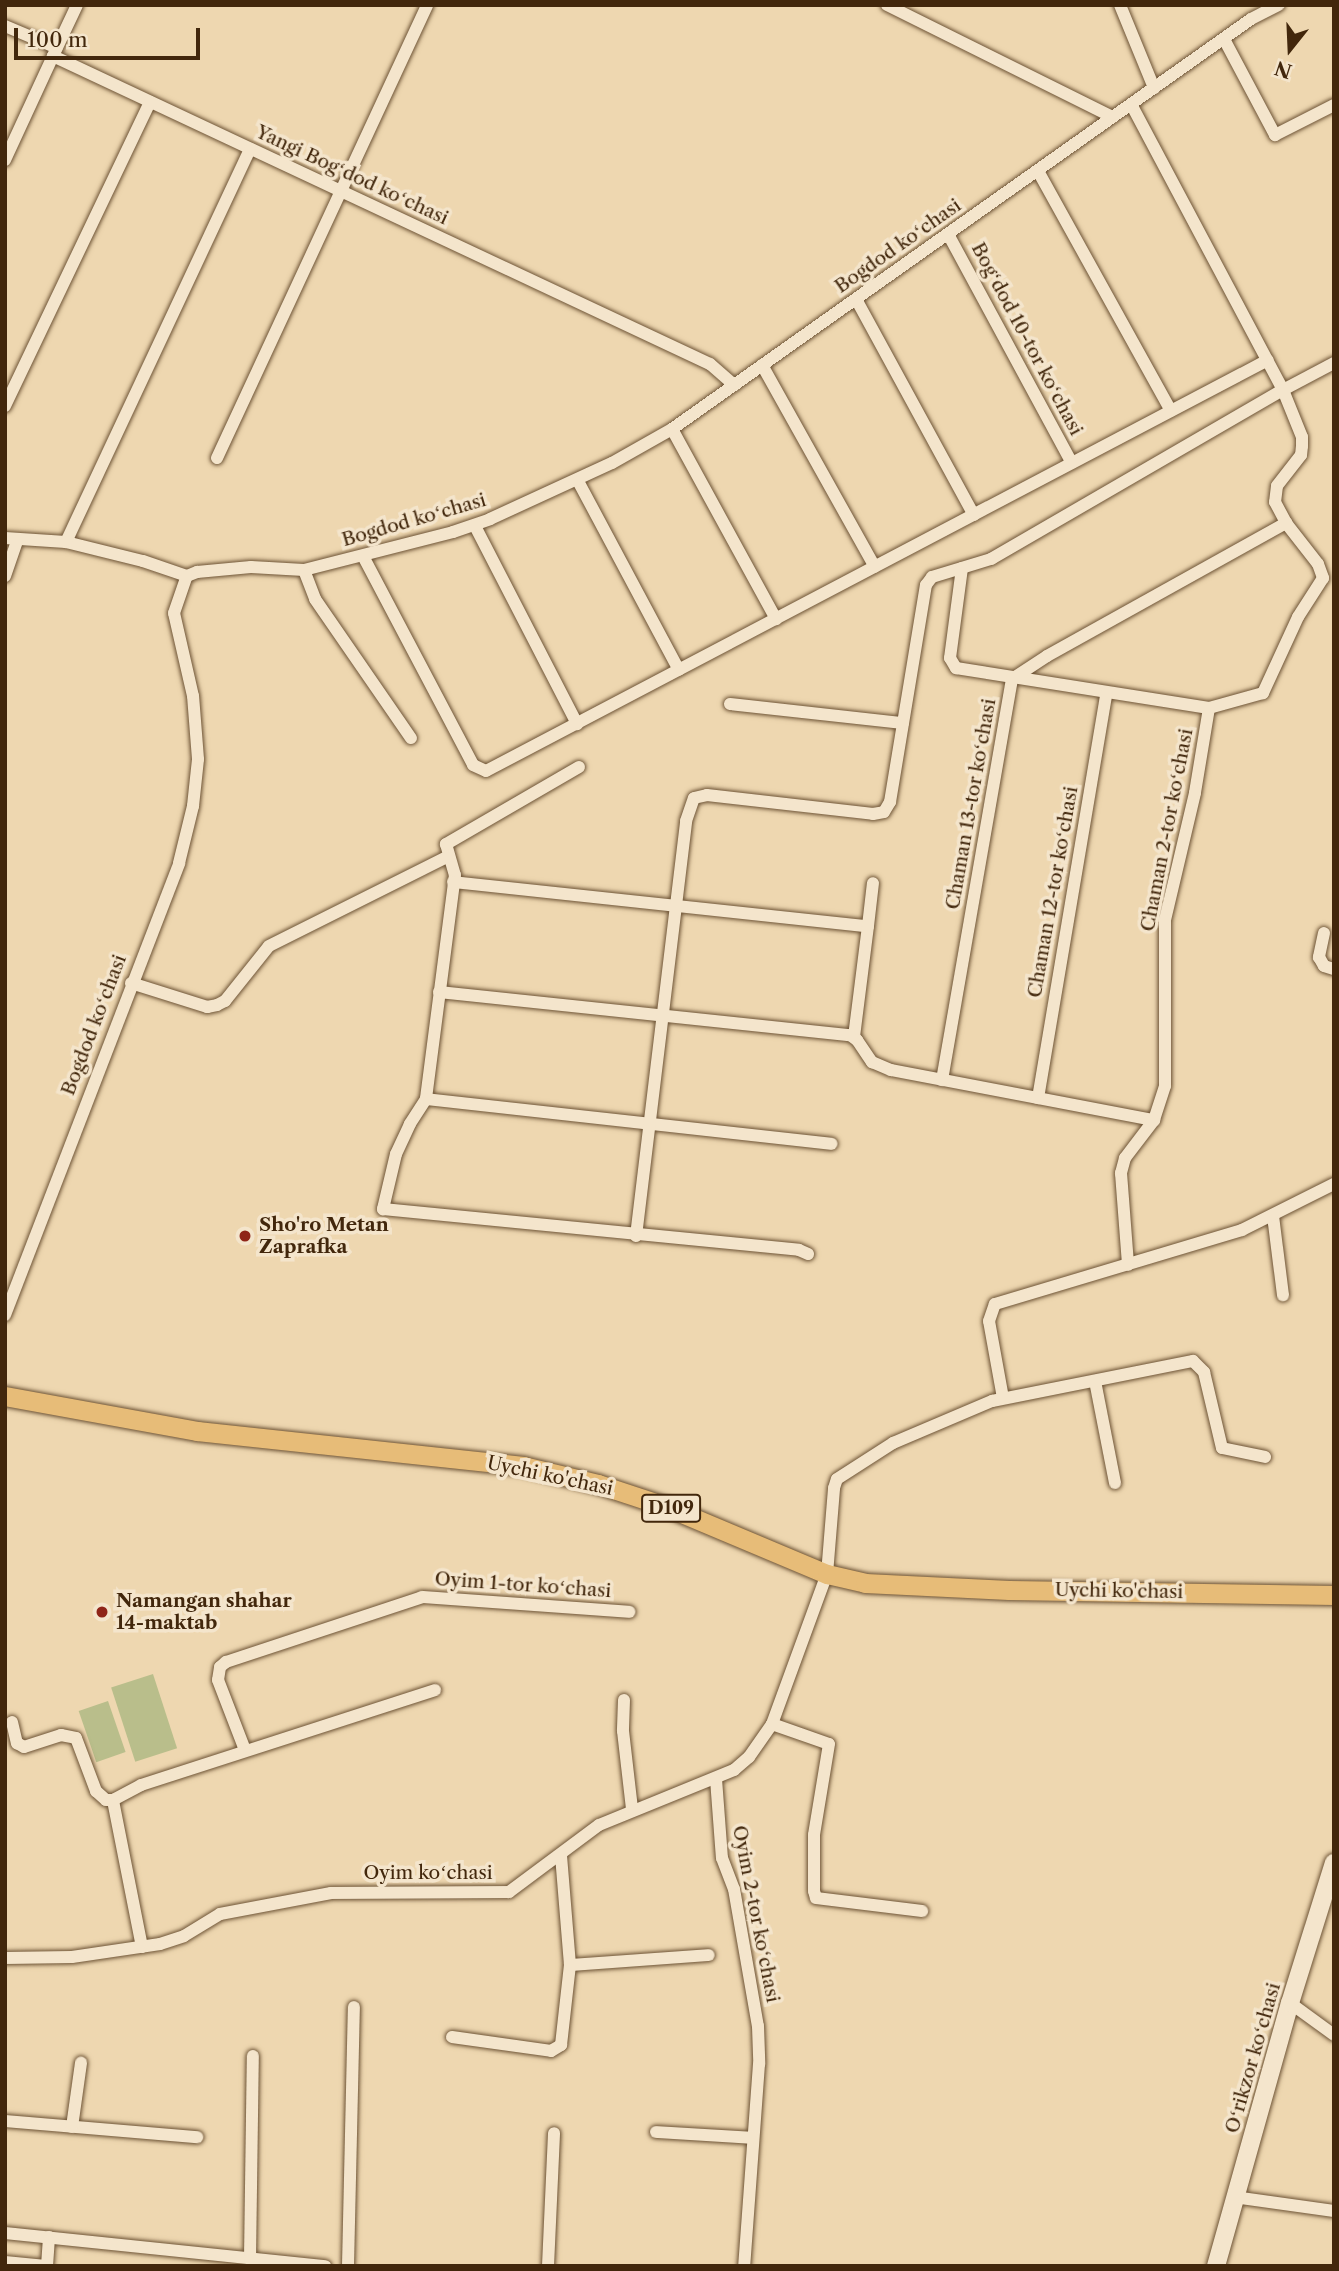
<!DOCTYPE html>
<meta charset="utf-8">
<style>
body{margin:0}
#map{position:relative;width:1339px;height:2271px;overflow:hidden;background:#eed7b0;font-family:"Libre Caslon Text",serif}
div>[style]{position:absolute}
.green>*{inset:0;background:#b9be8b;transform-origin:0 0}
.roads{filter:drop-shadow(0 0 2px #6d5335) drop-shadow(0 0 2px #6d5335)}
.minor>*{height:12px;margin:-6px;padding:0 6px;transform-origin:6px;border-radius:6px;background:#f4e5cc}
.secondary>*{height:18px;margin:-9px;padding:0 9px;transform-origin:9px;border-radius:9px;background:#f4e5cc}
.primary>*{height:19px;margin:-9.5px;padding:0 9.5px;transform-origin:9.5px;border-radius:9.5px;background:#e7bc78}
.dots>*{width:19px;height:19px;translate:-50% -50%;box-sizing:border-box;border:4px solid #f4e5cc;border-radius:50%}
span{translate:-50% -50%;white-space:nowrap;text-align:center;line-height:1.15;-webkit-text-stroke:7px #f4e5cc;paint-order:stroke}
.shield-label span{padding:2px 5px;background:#f4e5cc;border:2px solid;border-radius:5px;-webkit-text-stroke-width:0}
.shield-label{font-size:18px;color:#42270c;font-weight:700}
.street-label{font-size:19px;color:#42270c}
.poi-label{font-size:19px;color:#42270c;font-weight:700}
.left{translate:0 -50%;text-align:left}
.frame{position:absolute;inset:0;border:7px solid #42270c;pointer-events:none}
.north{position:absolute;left:1255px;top:14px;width:70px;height:70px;-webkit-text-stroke:5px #f4e5cc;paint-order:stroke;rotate:198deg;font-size:19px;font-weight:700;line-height:28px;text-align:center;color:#42270c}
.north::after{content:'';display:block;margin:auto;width:24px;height:32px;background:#42270c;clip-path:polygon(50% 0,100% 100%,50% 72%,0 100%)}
.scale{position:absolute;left:14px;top:28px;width:186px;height:32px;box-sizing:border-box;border:4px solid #42270c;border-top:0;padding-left:9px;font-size:21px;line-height:24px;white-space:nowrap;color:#42270c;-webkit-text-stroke:5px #f4e5cc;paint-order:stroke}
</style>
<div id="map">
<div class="green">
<i style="left:153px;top:1674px;width:78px;height:44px;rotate:72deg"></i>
<i style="left:108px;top:1701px;width:54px;height:31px;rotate:71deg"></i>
</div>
<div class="roads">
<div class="minor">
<i style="left:887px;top:5px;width:252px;rotate:26.4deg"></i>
<i style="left:1120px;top:5px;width:90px;rotate:67.7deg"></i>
<i style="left:5px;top:26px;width:56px;rotate:22.9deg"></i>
<i style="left:1224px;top:39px;width:109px;rotate:62deg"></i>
<i style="left:1275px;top:135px;width:66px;rotate:-27deg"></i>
<i style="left:53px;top:56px;width:56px;rotate:-64.8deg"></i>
<i style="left:1131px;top:104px;width:324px;rotate:62deg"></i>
<i style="left:1283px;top:390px;width:58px;rotate:-27.9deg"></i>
<i style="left:5px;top:160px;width:115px;rotate:-65.2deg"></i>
<i style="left:53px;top:56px;width:726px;rotate:25.12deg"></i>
<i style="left:710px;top:364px;width:32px;rotate:41deg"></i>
<i style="left:1038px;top:171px;width:274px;rotate:61deg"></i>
<i style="left:948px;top:234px;width:260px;rotate:61.6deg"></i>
<i style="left:856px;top:299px;width:246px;rotate:61.4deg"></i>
<i style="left:762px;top:365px;width:231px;rotate:60.8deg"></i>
<i style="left:5px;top:406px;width:337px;rotate:-64.5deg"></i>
<i style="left:672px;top:429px;width:217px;rotate:61.3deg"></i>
<i style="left:217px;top:458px;width:499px;rotate:-65.1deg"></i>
<i style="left:578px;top:481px;width:214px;rotate:61.9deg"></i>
<i style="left:475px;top:526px;width:223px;rotate:62.7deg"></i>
<i style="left:5px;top:538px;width:61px;rotate:3.8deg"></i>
<i style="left:66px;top:542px;width:79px;rotate:13.9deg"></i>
<i style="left:143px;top:561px;width:46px;rotate:18.8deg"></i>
<i style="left:66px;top:542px;width:434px;rotate:-64.9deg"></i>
<i style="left:363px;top:556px;width:236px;rotate:62.2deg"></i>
<i style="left:473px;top:765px;width:14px;rotate:25deg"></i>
<i style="left:486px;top:771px;width:883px;rotate:-27.73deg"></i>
<i style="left:962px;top:568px;width:91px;rotate:97.6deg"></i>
<i style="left:950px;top:658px;width:12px;rotate:59deg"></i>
<i style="left:956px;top:668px;width:256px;rotate:9deg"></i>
<i style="left:304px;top:570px;width:31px;rotate:69deg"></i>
<i style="left:315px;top:599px;width:169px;rotate:55.4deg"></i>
<i style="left:5px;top:576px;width:37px;rotate:-71deg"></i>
<i style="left:730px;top:704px;width:174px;rotate:6.3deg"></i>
<i style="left:579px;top:767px;width:154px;rotate:149.9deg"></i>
<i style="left:446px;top:844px;width:32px;rotate:74deg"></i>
<i style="left:455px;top:875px;width:226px;rotate:97.4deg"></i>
<i style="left:426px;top:1099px;width:30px;rotate:123deg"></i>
<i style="left:410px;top:1124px;width:33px;rotate:115deg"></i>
<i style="left:396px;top:1154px;width:57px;rotate:103.3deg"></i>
<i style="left:383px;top:1209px;width:418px;rotate:5.6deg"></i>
<i style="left:799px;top:1250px;width:10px;rotate:24deg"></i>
<i style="left:453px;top:882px;width:417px;rotate:6.1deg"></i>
<i style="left:868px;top:926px;width:112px;rotate:97.2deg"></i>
<i style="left:868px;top:926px;width:43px;rotate:-83.4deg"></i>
<i style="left:1324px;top:933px;width:25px;rotate:102deg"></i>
<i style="left:1319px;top:957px;width:10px;rotate:61deg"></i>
<i style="left:1324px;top:966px;width:10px;rotate:17deg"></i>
<i style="left:131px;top:983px;width:80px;rotate:17.5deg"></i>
<i style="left:207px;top:1007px;width:10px;rotate:-11deg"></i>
<i style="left:217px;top:1005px;width:9px;rotate:-27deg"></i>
<i style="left:225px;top:1001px;width:70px;rotate:-51.3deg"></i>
<i style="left:269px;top:946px;width:201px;rotate:-26.6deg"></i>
<i style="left:439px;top:992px;width:413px;rotate:6deg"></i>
<i style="left:850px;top:1035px;width:9px;rotate:36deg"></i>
<i style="left:857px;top:1040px;width:27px;rotate:56deg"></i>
<i style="left:872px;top:1062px;width:21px;rotate:23deg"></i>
<i style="left:891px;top:1070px;width:268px;rotate:10.8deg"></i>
<i style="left:942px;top:1080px;width:407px;rotate:-80.1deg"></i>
<i style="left:1012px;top:679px;width:42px;rotate:-33.3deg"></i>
<i style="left:1047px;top:656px;width:274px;rotate:-29.1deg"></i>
<i style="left:1038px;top:1098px;width:410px;rotate:-80.4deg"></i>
<i style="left:426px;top:1099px;width:408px;rotate:6.3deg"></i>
<i style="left:1273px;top:1216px;width:80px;rotate:82.8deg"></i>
<i style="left:636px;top:1236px;width:418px;rotate:-83.1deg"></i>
<i style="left:686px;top:821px;width:24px;rotate:-71deg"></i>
<i style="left:694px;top:798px;width:13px;rotate:-13deg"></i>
<i style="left:707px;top:795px;width:167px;rotate:6.5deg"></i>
<i style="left:873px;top:814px;width:11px;rotate:-10deg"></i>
<i style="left:884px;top:812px;width:12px;rotate:-59deg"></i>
<i style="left:890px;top:802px;width:220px;rotate:-80.6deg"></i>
<i style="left:926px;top:585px;width:10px;rotate:-53deg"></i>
<i style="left:932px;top:577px;width:62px;rotate:-17deg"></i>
<i style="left:991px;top:559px;width:337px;rotate:-30.1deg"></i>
<i style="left:1283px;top:390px;width:51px;rotate:68deg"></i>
<i style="left:1302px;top:437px;width:9px;rotate:90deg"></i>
<i style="left:1302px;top:446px;width:9px;rotate:96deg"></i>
<i style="left:1301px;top:455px;width:39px;rotate:128deg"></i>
<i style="left:1277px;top:486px;width:16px;rotate:97deg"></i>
<i style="left:1275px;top:502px;width:24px;rotate:62deg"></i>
<i style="left:1286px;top:523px;width:52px;rotate:52deg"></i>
<i style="left:1318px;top:564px;width:15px;rotate:70deg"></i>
<i style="left:1323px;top:578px;width:46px;rotate:122.7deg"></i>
<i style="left:1298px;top:617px;width:84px;rotate:114.7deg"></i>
<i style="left:1263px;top:693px;width:56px;rotate:164.5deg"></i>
<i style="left:1209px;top:708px;width:86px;rotate:99.4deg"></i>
<i style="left:1195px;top:793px;width:130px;rotate:103.3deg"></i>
<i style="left:1165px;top:920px;width:166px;rotate:90deg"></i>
<i style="left:1165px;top:1086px;width:36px;rotate:108deg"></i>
<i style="left:1154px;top:1120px;width:48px;rotate:127.3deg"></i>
<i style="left:1125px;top:1158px;width:16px;rotate:105deg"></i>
<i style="left:1121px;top:1173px;width:92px;rotate:85.6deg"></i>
<i style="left:5px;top:1315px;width:484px;rotate:-68.9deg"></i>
<i style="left:179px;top:863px;width:59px;rotate:-76.2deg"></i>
<i style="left:193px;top:806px;width:47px;rotate:-83.9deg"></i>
<i style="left:198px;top:759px;width:63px;rotate:-94.5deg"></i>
<i style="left:193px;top:696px;width:85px;rotate:-102.9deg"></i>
<i style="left:174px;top:613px;width:39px;rotate:-71deg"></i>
<i style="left:187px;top:576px;width:11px;rotate:-22deg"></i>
<i style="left:197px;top:572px;width:54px;rotate:-5.3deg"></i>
<i style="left:251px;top:567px;width:53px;rotate:3.2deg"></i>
<i style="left:304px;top:570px;width:154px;rotate:-14.3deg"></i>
<i style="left:453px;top:532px;width:39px;rotate:-19deg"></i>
<i style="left:490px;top:519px;width:134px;rotate:-24.7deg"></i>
<i style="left:612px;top:463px;width:69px;rotate:-29.5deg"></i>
<i style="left:672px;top:429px;width:709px;rotate:-35.3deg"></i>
<i style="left:1251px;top:19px;width:31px;rotate:-27deg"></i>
<i style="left:1095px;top:1381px;width:104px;rotate:78.9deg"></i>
<i style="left:1003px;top:1398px;width:78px;rotate:-100.3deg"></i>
<i style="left:989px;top:1321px;width:18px;rotate:-71deg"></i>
<i style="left:995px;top:1304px;width:258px;rotate:-16.7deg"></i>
<i style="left:1242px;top:1230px;width:103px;rotate:-26.6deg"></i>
<i style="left:624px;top:1700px;width:31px;rotate:92deg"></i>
<i style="left:623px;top:1731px;width:79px;rotate:83.4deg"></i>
<i style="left:12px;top:1722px;width:22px;rotate:77deg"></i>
<i style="left:17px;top:1743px;width:8px;rotate:30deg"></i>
<i style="left:24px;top:1747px;width:39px;rotate:-18deg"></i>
<i style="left:61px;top:1735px;width:15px;rotate:11deg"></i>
<i style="left:76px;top:1738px;width:57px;rotate:69.3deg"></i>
<i style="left:96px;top:1791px;width:13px;rotate:42deg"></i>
<i style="left:106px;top:1800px;width:7px"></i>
<i style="left:772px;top:1724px;width:60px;rotate:19.3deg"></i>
<i style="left:829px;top:1744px;width:92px;rotate:99.4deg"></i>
<i style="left:814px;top:1835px;width:56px;rotate:90deg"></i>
<i style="left:814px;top:1891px;width:7px;rotate:74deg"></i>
<i style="left:816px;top:1898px;width:107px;rotate:7deg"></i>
<i style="left:245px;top:1750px;width:75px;rotate:-111.1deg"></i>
<i style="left:218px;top:1680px;width:13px;rotate:-81deg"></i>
<i style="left:220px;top:1667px;width:8px;rotate:-40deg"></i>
<i style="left:226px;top:1662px;width:206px;rotate:-18.3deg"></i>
<i style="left:422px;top:1597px;width:208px;rotate:4.1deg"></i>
<i style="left:716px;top:1779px;width:79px;rotate:85.7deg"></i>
<i style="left:722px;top:1858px;width:33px;rotate:69deg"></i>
<i style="left:734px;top:1889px;width:139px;rotate:80.1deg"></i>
<i style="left:758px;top:2026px;width:38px;rotate:88deg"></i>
<i style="left:759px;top:2064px;width:203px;rotate:94.2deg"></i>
<i style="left:142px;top:1947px;width:150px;rotate:-101.2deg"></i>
<i style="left:113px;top:1800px;width:32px;rotate:-28deg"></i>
<i style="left:141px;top:1785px;width:309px;rotate:-17.9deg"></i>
<i style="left:5px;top:1958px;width:67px;rotate:-0.9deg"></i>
<i style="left:72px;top:1957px;width:89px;rotate:-8.4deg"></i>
<i style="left:160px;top:1944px;width:25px;rotate:-18deg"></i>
<i style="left:184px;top:1936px;width:42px;rotate:-31.4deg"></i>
<i style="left:220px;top:1914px;width:113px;rotate:-10.7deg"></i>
<i style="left:331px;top:1893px;width:178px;rotate:-0.3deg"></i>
<i style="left:509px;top:1892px;width:112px;rotate:-36.7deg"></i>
<i style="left:599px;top:1825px;width:146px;rotate:-22.2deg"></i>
<i style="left:734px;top:1770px;width:20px;rotate:-41deg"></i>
<i style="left:749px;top:1757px;width:40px;rotate:-55.1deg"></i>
<i style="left:772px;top:1724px;width:160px;rotate:-69.9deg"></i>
<i style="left:827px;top:1574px;width:86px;rotate:-85.3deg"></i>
<i style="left:834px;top:1488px;width:9px;rotate:-72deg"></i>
<i style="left:837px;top:1479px;width:67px;rotate:-32.7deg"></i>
<i style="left:893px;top:1443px;width:108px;rotate:-23deg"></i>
<i style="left:992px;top:1401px;width:205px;rotate:-11.3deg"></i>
<i style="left:1193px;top:1361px;width:16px;rotate:45deg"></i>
<i style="left:1204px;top:1372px;width:78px;rotate:76.7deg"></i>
<i style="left:1222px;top:1448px;width:44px;rotate:11.8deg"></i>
<i style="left:570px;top:1965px;width:139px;rotate:-4.1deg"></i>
<i style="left:1290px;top:2003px;width:54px;rotate:36deg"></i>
<i style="left:452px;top:2037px;width:100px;rotate:8deg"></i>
<i style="left:551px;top:2051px;width:12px;rotate:-31deg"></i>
<i style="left:561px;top:2045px;width:81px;rotate:-83.6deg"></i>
<i style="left:570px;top:1965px;width:110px;rotate:-94.7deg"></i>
<i style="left:5px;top:2121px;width:193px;rotate:4.8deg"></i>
<i style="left:72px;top:2127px;width:65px;rotate:-82deg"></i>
<i style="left:656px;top:2132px;width:97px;rotate:3.5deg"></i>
<i style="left:1234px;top:2197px;width:101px;rotate:8deg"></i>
<i style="left:5px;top:2233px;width:322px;rotate:5.9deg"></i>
<i style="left:250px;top:2259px;width:203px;rotate:-89.2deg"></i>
<i style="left:5px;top:2262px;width:41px;rotate:5.6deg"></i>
<i style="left:47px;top:2266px;width:29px;rotate:-86deg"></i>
<i style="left:348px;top:2266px;width:259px;rotate:-88.7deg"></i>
<i style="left:548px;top:2266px;width:133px;rotate:-87.4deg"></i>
</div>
<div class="secondary">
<i style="left:1216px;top:2266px;width:273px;rotate:-74.3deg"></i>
<i style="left:1290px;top:2003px;width:147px;rotate:-72.6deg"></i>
</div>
<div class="primary">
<i style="left:5px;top:1396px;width:195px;rotate:10.3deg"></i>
<i style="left:197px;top:1431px;width:328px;rotate:6.1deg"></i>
<i style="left:523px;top:1466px;width:77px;rotate:13.5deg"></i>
<i style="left:598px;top:1484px;width:71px;rotate:18.2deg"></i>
<i style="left:665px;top:1506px;width:176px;rotate:22.8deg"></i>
<i style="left:827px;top:1574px;width:39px;rotate:13deg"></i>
<i style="left:865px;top:1583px;width:144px;rotate:2.8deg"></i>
<i style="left:1009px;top:1590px;width:325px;rotate:0.9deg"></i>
</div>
</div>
<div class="dots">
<i style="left:245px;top:1236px;background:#8f2418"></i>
<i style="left:102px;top:1612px;background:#8f2418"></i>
</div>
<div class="shield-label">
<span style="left:671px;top:1508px">D109</span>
</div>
<div class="street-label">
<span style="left:352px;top:175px;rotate:25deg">Yangi Bogʻdod koʻchasi</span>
<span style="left:898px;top:246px;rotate:-35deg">Bogdod koʻchasi</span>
<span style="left:1027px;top:339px;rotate:62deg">Bogʻdod 10-tor koʻchasi</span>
<span style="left:414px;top:520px;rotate:-16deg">Bogdod koʻchasi</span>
<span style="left:971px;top:804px;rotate:-80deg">Chaman 13-tor koʻchasi</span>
<span style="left:1167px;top:830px;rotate:-79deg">Chaman 2-tor koʻchasi</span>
<span style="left:1053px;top:892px;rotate:-80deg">Chaman 12-tor koʻchasi</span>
<span style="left:94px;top:1025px;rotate:-69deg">Bogdod koʻchasi</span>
<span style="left:550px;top:1476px;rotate:12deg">Uychi ko'chasi</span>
<span style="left:523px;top:1585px;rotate:4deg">Oyim 1-tor koʻchasi</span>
<span style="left:1119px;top:1591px;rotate:1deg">Uychi ko'chasi</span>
<span style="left:428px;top:1873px">Oyim koʻchasi</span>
<span style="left:756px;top:1914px;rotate:79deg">Oyim 2-tor koʻchasi</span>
<span style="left:1253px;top:2058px;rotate:-74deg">Oʻrikzor koʻchasi</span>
</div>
<div class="poi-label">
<span class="left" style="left:259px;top:1236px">Sho'ro Metan<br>Zaprafka</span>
<span class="left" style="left:116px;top:1612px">Namangan shahar<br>14-maktab</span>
</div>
<div class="frame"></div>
<div class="north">N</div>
<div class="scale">100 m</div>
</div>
